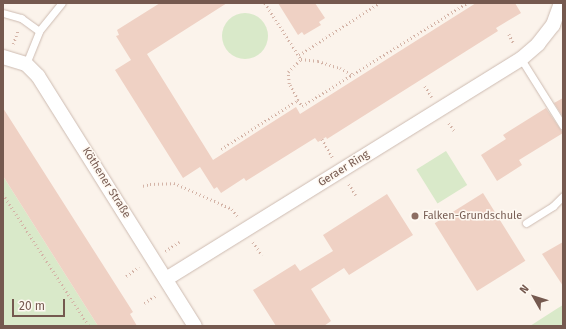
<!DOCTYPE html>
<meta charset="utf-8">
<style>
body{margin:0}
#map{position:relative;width:566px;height:329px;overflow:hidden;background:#fbf3eb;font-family:"Fira Sans",sans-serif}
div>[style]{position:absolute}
.green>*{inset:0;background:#d9e9c9;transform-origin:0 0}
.round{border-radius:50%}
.building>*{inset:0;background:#efd1c4;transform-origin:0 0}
.path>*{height:2.5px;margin-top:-1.25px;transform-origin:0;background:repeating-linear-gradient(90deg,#d4b4a7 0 1px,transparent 0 4px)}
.roads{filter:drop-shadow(0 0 1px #cdbbb1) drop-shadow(0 0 1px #cdbbb1)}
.lane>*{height:7px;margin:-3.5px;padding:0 3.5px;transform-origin:3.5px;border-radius:3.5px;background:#fff}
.street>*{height:14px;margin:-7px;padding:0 7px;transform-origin:7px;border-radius:7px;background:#fff}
.dots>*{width:11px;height:11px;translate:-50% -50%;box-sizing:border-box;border:2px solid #fef8f1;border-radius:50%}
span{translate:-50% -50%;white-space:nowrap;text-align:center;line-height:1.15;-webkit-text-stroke:3px #fef8f1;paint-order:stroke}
.street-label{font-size:11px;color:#75594f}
.education-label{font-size:11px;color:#785e54}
.left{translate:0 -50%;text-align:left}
.frame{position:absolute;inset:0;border:4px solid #75594f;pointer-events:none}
.north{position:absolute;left:514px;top:277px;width:40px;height:40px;-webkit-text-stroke:3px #fef8f1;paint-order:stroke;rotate:309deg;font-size:11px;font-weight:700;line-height:16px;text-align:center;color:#75594f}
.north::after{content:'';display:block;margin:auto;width:14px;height:18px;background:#75594f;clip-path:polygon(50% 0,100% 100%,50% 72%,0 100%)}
.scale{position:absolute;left:12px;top:299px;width:53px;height:18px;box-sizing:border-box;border:2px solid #75594f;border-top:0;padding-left:5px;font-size:12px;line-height:14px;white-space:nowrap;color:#75594f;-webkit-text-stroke:3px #fef8f1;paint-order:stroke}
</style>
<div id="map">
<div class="green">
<i class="round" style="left:222px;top:13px;width:46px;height:46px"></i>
<i style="left:446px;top:151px;width:40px;height:35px;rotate:58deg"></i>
<i style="clip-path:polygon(3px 176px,98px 326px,3px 326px)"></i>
<i style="clip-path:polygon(563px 305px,563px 326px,530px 326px,558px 308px)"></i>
</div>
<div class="building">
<i style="clip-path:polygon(160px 3px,227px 3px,147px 54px,213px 160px,296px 107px,300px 114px,476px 3px,515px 3px,521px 13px,496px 28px,498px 31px,327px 139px,326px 137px,318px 142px,315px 138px,246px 181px,244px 178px,221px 193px,217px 187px,214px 189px,200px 167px,183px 178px,115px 70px,131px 60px,116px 36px,119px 35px,117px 30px)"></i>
<i style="clip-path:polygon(278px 3px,315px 3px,325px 18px,319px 22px,321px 25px,304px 35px,302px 32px,298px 35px)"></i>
<i style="clip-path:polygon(563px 98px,563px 117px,554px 103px)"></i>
<i style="clip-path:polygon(3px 108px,133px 312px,130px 314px,137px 326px,98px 326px,3px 176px)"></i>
<i style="clip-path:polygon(546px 108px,563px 133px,519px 160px,522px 165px,497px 181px,481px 155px,506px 139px,503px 135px)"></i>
<i style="left:483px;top:193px;width:80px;height:57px;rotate:58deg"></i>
<i style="clip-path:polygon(387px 194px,413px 235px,349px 275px,344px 268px,311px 289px,331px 321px,324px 326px,276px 326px,253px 290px,295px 264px,300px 271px,333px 251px,323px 235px)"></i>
<i style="clip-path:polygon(563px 242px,563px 286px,542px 254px)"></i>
</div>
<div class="path">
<i style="left:265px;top:3px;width:67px;rotate:57.3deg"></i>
<i style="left:301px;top:59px;width:17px;rotate:7deg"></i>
<i style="left:318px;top:61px;width:23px;rotate:18deg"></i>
<i style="left:340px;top:68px;width:15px;rotate:28deg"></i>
<i style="left:509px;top:34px;width:11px;rotate:63deg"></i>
<i style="left:13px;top:44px;width:15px;rotate:-70deg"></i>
<i style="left:299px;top:55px;width:95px;rotate:-33deg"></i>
<i style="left:425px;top:86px;width:13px;rotate:58deg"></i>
<i style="left:298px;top:100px;width:18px;rotate:-119deg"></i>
<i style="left:289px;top:84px;width:12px;rotate:-95deg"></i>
<i style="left:288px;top:72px;width:18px;rotate:-45deg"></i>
<i style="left:449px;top:123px;width:11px;rotate:56deg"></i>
<i style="left:322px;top:139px;width:22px;rotate:60deg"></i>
<i style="left:221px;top:149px;width:91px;rotate:-32.5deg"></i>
<i style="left:298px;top:100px;width:7px;rotate:56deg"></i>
<i style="left:302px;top:106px;width:195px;rotate:-32deg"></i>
<i style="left:349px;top:184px;width:13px;rotate:58deg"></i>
<i style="left:143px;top:186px;width:7px;rotate:-16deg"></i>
<i style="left:150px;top:184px;width:24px;rotate:-2deg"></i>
<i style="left:174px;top:183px;width:64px;rotate:24.1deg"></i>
<i style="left:232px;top:209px;width:9px;rotate:54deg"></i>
<i style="left:3px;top:194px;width:158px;rotate:56.9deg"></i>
<i style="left:253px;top:242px;width:16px;rotate:55deg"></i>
<i style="left:165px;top:251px;width:17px;rotate:-33deg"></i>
<i style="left:126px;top:276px;width:16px;rotate:-35deg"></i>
<i style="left:144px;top:303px;width:15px;rotate:-32deg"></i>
<i style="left:158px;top:326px;width:1px;rotate:-90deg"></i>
</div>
<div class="roads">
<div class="lane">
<i style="left:3px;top:13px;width:19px;rotate:16deg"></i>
<i style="left:21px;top:18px;width:22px;rotate:36deg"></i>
<i style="left:521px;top:59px;width:79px;rotate:57.9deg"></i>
<i style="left:26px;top:64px;width:35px;rotate:-68deg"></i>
<i style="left:39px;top:31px;width:36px;rotate:-51deg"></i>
<i style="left:526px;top:223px;width:32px;rotate:-32deg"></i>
<i style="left:553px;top:206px;width:14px;rotate:-45deg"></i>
</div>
<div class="street">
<i style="left:3px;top:57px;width:24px;rotate:17deg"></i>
<i style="left:26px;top:64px;width:17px;rotate:45deg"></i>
<i style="left:38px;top:76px;width:295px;rotate:57.9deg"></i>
<i style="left:166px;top:279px;width:418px;rotate:-31.8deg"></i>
<i style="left:521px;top:59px;width:23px;rotate:-41deg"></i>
<i style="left:538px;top:44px;width:24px;rotate:-52deg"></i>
<i style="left:553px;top:25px;width:23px;rotate:-70deg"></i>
</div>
</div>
<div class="dots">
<i style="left:415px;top:216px;background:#8d6e63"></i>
</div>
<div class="street-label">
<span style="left:344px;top:169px;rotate:-32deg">Geraer Ring</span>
<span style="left:106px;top:183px;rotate:58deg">Köthener Straße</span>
</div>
<div class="education-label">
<span class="left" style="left:423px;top:216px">Falken-Grundschule</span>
</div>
<div class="frame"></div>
<div class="north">N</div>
<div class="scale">20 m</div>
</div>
